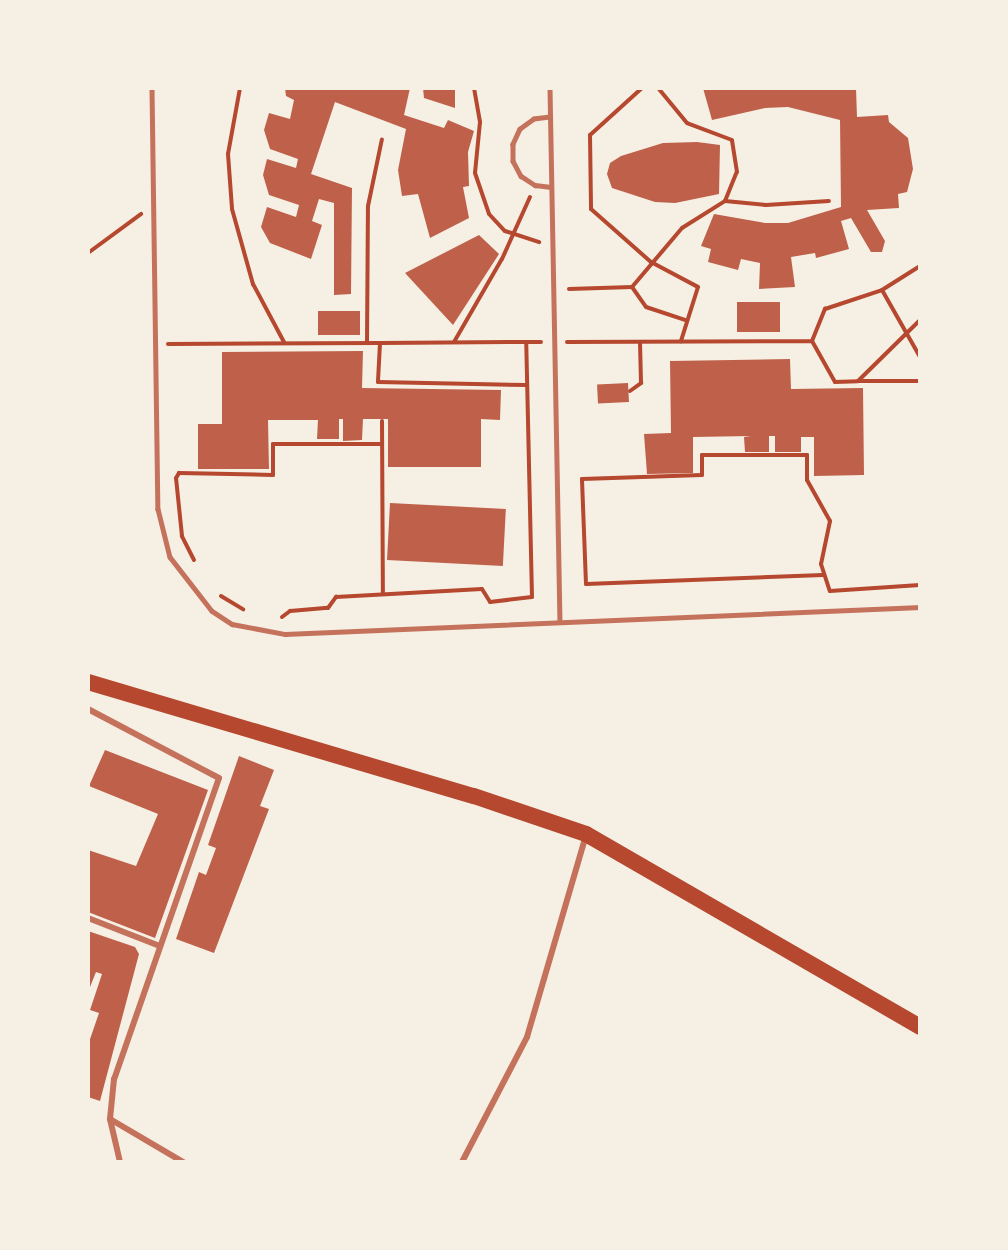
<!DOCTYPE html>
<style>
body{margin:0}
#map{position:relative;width:1008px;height:1250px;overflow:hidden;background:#f6efe4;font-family:Helvetica,sans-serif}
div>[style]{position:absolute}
.building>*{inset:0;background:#bf614a;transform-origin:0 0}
.path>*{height:4px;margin:-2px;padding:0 2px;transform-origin:2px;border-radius:2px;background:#b5482f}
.service>*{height:4.5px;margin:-2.25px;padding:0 2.25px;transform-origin:2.25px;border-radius:2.25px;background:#c5725c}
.minor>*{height:6px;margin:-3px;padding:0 3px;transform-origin:3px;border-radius:3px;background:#c5725c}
.trunk>*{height:16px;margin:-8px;padding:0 8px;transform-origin:8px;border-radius:8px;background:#b5482f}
span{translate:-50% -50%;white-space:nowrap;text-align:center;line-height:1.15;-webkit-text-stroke:6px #f6efe4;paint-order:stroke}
.frame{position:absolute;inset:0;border:90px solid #f6efe4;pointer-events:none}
</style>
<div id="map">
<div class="building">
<i style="clip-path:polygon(285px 88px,410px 88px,404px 115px,444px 128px,448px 120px,474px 131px,468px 152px,469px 186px,463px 187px,469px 218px,430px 238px,418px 194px,402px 196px,398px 170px,406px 129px,335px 102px,311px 174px,352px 188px,351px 294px,334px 295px,334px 203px,319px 199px,312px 221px,322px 225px,311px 259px,270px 243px,261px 227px,267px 207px,296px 217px,299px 205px,269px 195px,263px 175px,267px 159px,296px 168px,298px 159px,270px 149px,264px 130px,269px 113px,290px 119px,294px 100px,286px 96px)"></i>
<i style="clip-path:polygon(423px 88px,455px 88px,455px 108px,424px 98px)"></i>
<i style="clip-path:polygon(703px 88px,856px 88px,857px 117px,888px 115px,889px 122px,908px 138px,913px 169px,907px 192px,898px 194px,899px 208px,867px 210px,885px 241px,882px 252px,871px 252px,851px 218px,841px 221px,849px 249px,816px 258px,815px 253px,791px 257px,795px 287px,759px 289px,760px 263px,741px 259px,738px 270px,708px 262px,711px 249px,701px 246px,714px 214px,765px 223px,788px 223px,841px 207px,840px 120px,788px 107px,765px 108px,712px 120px)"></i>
<i style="clip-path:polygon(697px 142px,720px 145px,719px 194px,675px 203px,655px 202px,612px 188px,607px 174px,610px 163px,621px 156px,663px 143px)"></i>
<i style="clip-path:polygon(479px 235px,499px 254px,453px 325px,405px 273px)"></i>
<i style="left:737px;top:302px;width:43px;height:30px"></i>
<i style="left:360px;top:311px;width:24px;height:42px;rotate:90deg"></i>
<i style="clip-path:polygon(363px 351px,362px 388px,501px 390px,500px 420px,481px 419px,481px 467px,388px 467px,388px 419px,363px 419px,362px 440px,343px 441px,343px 419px,339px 419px,339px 439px,317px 439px,318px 420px,268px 420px,269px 469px,198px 469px,198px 424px,222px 424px,222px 352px)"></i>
<i style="clip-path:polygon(790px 359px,791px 389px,863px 388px,864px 475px,814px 476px,814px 437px,801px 437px,801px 452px,775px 452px,775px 436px,769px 436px,769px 452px,745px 452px,744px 437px,751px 436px,693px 437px,693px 473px,647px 474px,644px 434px,671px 433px,670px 361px)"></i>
<i style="left:628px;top:383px;width:19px;height:31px;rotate:87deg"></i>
<i style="left:390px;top:503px;width:116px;height:57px;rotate:3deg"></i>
<i style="clip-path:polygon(105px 750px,208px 790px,155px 938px,88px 912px,88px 850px,136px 866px,158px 814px,89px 786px)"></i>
<i style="clip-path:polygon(239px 756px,274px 770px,260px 806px,269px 809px,214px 953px,176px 939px,199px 872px,206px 875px,216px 848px,208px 845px)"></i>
<i style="clip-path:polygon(88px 931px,135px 947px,139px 954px,100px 1101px,88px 1097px,88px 1045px,99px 1013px,90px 1010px,102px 974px,96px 972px,88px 992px)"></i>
</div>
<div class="path">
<i style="left:240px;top:88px;width:67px;rotate:100.3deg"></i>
<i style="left:228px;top:154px;width:55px;rotate:85.8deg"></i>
<i style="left:232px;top:209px;width:78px;rotate:74.4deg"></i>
<i style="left:253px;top:284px;width:66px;rotate:61.9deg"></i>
<i style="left:474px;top:88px;width:35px;rotate:80deg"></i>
<i style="left:480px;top:122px;width:51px;rotate:95.6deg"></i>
<i style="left:475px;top:173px;width:43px;rotate:71.1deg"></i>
<i style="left:489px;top:214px;width:23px;rotate:47deg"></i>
<i style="left:505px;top:231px;width:36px;rotate:18deg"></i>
<i style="left:642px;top:88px;width:70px;rotate:137.9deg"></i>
<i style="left:590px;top:135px;width:74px;rotate:89.2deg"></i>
<i style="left:591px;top:209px;width:80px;rotate:41.5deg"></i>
<i style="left:651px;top:262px;width:53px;rotate:28deg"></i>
<i style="left:698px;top:287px;width:57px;rotate:107.5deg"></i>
<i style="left:725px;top:201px;width:41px;rotate:5.6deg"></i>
<i style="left:766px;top:205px;width:63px;rotate:-3.6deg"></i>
<i style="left:88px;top:253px;width:66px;rotate:-36.3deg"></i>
<i style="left:632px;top:287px;width:24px;rotate:55deg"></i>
<i style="left:646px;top:307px;width:41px;rotate:18.4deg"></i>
<i style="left:569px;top:289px;width:63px;rotate:-1.8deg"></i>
<i style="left:632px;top:287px;width:77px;rotate:-49.7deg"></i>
<i style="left:682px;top:228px;width:51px;rotate:-32.1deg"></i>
<i style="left:725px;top:201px;width:31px;rotate:-68deg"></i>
<i style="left:737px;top:172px;width:32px;rotate:-99deg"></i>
<i style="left:732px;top:140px;width:48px;rotate:-159.3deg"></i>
<i style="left:687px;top:123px;width:45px;rotate:-129.6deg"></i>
<i style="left:882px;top:290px;width:77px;rotate:60.4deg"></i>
<i style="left:812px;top:341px;width:35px;rotate:-68deg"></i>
<i style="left:825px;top:309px;width:60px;rotate:-18.4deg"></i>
<i style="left:882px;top:290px;width:45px;rotate:-32.3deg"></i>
<i style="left:454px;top:342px;width:96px;rotate:-60deg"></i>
<i style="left:502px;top:259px;width:68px;rotate:-65.7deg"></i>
<i style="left:567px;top:342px;width:245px;rotate:-0.2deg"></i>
<i style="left:812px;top:341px;width:47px;rotate:60.7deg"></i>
<i style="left:835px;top:382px;width:23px;rotate:-2deg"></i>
<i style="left:858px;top:381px;width:87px;rotate:-44.5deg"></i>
<i style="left:367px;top:343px;width:137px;rotate:-89.6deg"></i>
<i style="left:368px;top:206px;width:68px;rotate:-78.2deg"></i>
<i style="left:380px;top:343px;width:146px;rotate:-0.4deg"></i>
<i style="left:168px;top:344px;width:212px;rotate:-0.3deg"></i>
<i style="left:380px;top:343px;width:39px;rotate:93deg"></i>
<i style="left:378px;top:382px;width:148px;rotate:1.2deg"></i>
<i style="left:859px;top:381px;width:61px"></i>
<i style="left:630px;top:391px;width:14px;rotate:-36deg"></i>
<i style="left:641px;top:383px;width:41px;rotate:-91.4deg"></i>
<i style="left:382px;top:421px;width:173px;rotate:89.7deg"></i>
<i style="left:194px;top:560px;width:27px;rotate:-117deg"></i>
<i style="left:182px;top:536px;width:58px;rotate:-95.9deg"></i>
<i style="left:176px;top:478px;width:6px;rotate:-59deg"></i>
<i style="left:179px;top:473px;width:94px;rotate:1.2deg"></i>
<i style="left:273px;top:475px;width:31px;rotate:-90deg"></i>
<i style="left:273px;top:444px;width:109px"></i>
<i style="left:823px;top:575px;width:237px;rotate:177.8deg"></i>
<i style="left:586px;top:584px;width:105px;rotate:-92.2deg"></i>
<i style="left:582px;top:479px;width:120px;rotate:-1.9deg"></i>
<i style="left:702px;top:475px;width:20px;rotate:-90deg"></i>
<i style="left:702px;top:455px;width:105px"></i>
<i style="left:807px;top:455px;width:25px;rotate:90deg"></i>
<i style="left:807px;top:480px;width:47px;rotate:60.7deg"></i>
<i style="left:830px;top:521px;width:44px;rotate:101.8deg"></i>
<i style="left:821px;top:564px;width:28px;rotate:72deg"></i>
<i style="left:830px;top:591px;width:90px;rotate:-3.8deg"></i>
<i style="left:221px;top:596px;width:26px;rotate:31deg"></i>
<i style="left:282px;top:617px;width:10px;rotate:-37deg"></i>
<i style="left:290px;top:611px;width:38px;rotate:-5deg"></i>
<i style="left:328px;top:608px;width:14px;rotate:-54deg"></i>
<i style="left:336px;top:597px;width:146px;rotate:-3.1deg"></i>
<i style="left:482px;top:589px;width:15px;rotate:58deg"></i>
<i style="left:490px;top:602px;width:42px;rotate:-6.8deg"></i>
<i style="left:532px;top:597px;width:255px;rotate:-91.3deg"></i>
<i style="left:526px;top:342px;width:15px"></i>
</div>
<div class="service">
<i style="left:152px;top:88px;width:421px;rotate:89.2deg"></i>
<i style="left:158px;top:509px;width:49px;rotate:76deg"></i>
<i style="left:170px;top:557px;width:68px;rotate:52.1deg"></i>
<i style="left:212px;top:611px;width:24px;rotate:33deg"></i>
<i style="left:232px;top:624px;width:54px;rotate:10.7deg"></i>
<i style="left:285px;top:634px;width:636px;rotate:-2.43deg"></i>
<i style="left:550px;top:88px;width:534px;rotate:88.93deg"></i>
<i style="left:550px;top:117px;width:16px;rotate:173deg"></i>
<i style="left:534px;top:119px;width:17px;rotate:144deg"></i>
<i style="left:520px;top:129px;width:17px;rotate:115deg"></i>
<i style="left:513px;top:144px;width:17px;rotate:90deg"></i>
<i style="left:513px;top:161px;width:17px;rotate:62deg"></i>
<i style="left:521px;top:176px;width:17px;rotate:33deg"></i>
<i style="left:535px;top:185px;width:16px;rotate:7deg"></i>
</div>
<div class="minor">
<i style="left:88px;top:709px;width:148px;rotate:27.8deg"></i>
<i style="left:219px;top:778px;width:319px;rotate:109.2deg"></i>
<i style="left:114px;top:1079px;width:40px;rotate:95.7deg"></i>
<i style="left:110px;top:1119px;width:44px;rotate:76.9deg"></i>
<i style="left:88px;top:918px;width:77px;rotate:21.3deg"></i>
<i style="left:110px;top:1119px;width:85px;rotate:30.5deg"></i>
<i style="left:462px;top:1162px;width:141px;rotate:-62.5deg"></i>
<i style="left:527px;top:1037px;width:210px;rotate:-73.7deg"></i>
</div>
<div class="trunk">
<i style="left:88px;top:682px;width:402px;rotate:16.5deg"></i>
<i style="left:474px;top:796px;width:118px;rotate:18.7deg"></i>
<i style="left:586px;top:834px;width:386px;rotate:30deg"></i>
</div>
<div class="frame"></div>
</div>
